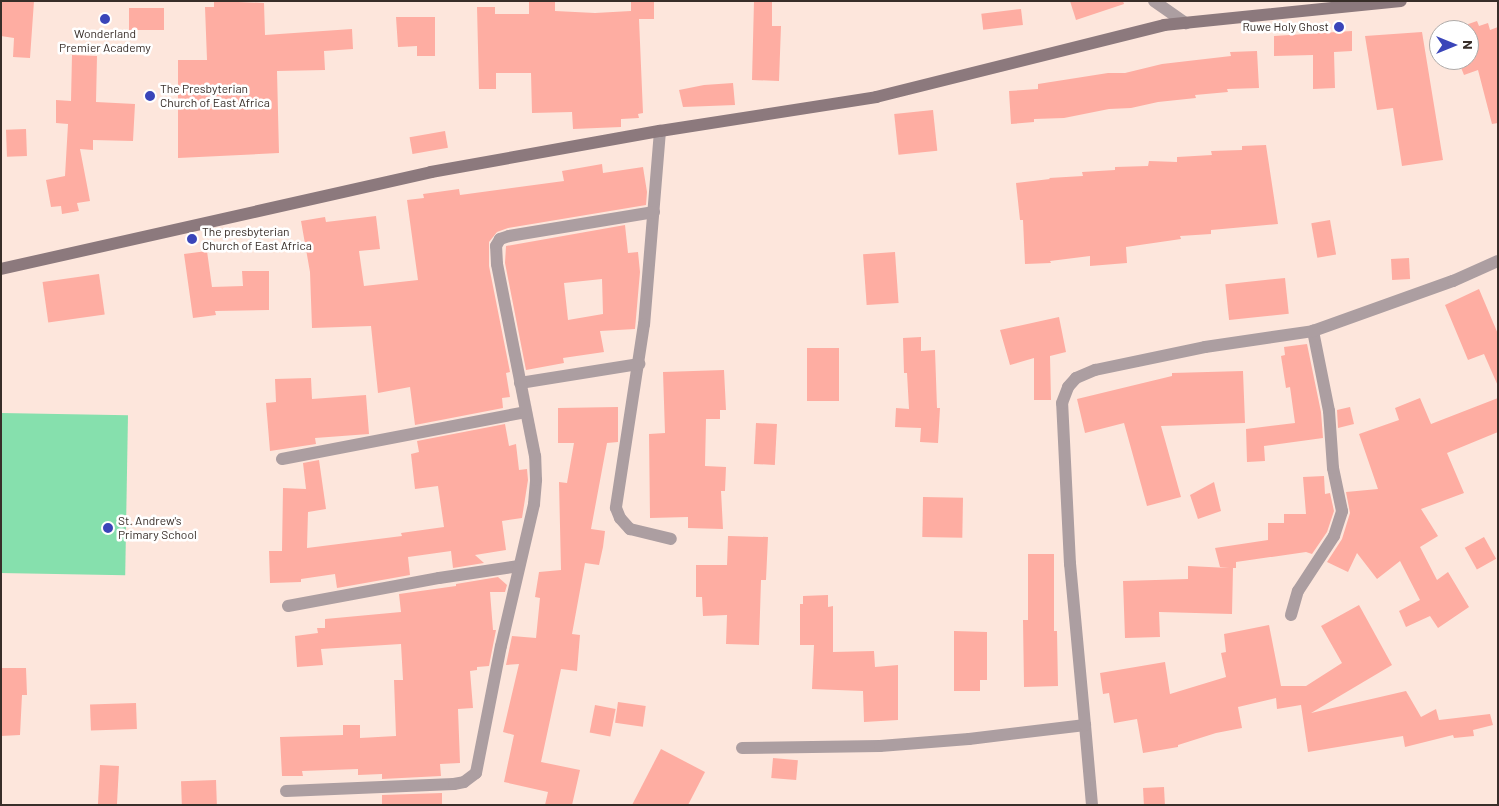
<!DOCTYPE html>
<style>
body{margin:0}
#map{position:relative;width:1499px;height:806px;overflow:hidden;background:#fde6dc;font-family:Barlow,sans-serif}
div>[style]{position:absolute}
.green>*{inset:0;background:#86e0ad;transform-origin:0 0}
.building>*{inset:0;background:#feada2;transform-origin:0 0}
.street>*{height:12px;margin:-6px;padding:0 6px;transform-origin:6px;border-radius:6px;background:#ac9ea1}
.secondary>*{height:12px;margin:-6px;padding:0 6px;transform-origin:6px;border-radius:6px;background:#8c797d}
.dots>*{width:14px;height:14px;translate:-50% -50%;box-sizing:border-box;border:2px solid #fff;border-radius:50%}
span{translate:-50% -50%;white-space:nowrap;text-align:center;line-height:1.15;-webkit-text-stroke:5px #fff;paint-order:stroke}
.poi-label{font-size:12px;color:#382e29}
.right{translate:-100% -50%;text-align:right}
.left{translate:0 -50%;text-align:left}
.frame{position:absolute;inset:0;border:2px solid #382e29;pointer-events:none}
.north{position:absolute;left:1429px;top:20px;width:50px;height:50px;box-sizing:border-box;background:#fff;border:1px solid #afaba9;border-radius:50%;rotate:90deg;font-size:14px;font-weight:700;line-height:20px;text-align:center;color:#382e29}
.north::after{content:'';display:block;margin:auto;width:18px;height:22px;background:#3a45b9;clip-path:polygon(50% 0,100% 100%,50% 72%,0 100%)}
</style>
<div id="map">
<div class="green">
<i style="left:1px;top:413px;width:127px;height:160px;rotate:1deg"></i>
</div>
<div class="building">
<i style="clip-path:polygon(1px 1px,34px 1px,30px 58px,13px 57px,14px 38px,1px 36px)"></i>
<i style="clip-path:polygon(214px 1px,264px 3px,265px 35px,352px 29px,353px 49px,324px 51px,325px 70px,277px 71px,279px 153px,178px 158px,178px 60px,207px 60px,205px 7px,214px 7px)"></i>
<i style="clip-path:polygon(529px 1px,555px 1px,555px 11px,595px 13px,631px 11px,631px 1px,654px 1px,654px 19px,639px 19px,643px 113px,638px 114px,639px 118px,621px 119px,621px 127px,573px 129px,572px 112px,532px 113px,531px 73px,496px 73px,496px 89px,479px 89px,477px 7px,495px 7px,495px 14px,529px 14px)"></i>
<i style="clip-path:polygon(754px 1px,772px 1px,772px 26px,781px 26px,779px 81px,752px 80px)"></i>
<i style="clip-path:polygon(1070px 1px,1123px 1px,1124px 4px,1076px 20px)"></i>
<i style="left:129px;top:8px;width:35px;height:22px"></i>
<i style="left:1021px;top:9px;width:16px;height:40px;rotate:83deg"></i>
<i style="clip-path:polygon(396px 17px,435px 17px,435px 56px,417px 56px,417px 46px,398px 47px)"></i>
<i style="clip-path:polygon(1477px 21px,1479px 26px,1488px 23px,1490px 30px,1498px 27px,1498px 123px,1492px 124px,1478px 70px,1464px 75px,1458px 60px,1469px 60px,1469px 30px,1451px 30px)"></i>
<i style="clip-path:polygon(1352px 31px,1352px 51px,1334px 52px,1335px 88px,1313px 89px,1313px 55px,1274px 56px,1274px 36px)"></i>
<i style="clip-path:polygon(1422px 32px,1443px 160px,1402px 166px,1393px 108px,1377px 110px,1365px 36px)"></i>
<i style="clip-path:polygon(1257px 51px,1259px 88px,1227px 89px,1228px 92px,1195px 95px,1196px 98px,1158px 102px,1131px 108px,1109px 109px,1064px 118px,1034px 119px,1034px 122px,1011px 124px,1009px 91px,1038px 89px,1038px 84px,1108px 73px,1125px 73px,1162px 64px,1231px 56px,1230px 52px)"></i>
<i style="clip-path:polygon(72px 55px,97px 56px,96px 102px,135px 104px,133px 141px,93px 140px,93px 150px,80px 149px,90px 201px,77px 203px,79px 211px,62px 214px,61px 206px,51px 207px,46px 180px,65px 176px,68px 124px,56px 123px,56px 100px,71px 101px)"></i>
<i style="clip-path:polygon(733px 83px,735px 105px,683px 107px,679px 90px,704px 85px)"></i>
<i style="left:933px;top:110px;width:41px;height:39px;rotate:84deg"></i>
<i style="left:26px;top:129px;width:27px;height:20px;rotate:88deg"></i>
<i style="left:445px;top:131px;width:17px;height:36px;rotate:80deg"></i>
<i style="clip-path:polygon(1266px 145px,1278px 224px,1211px 230px,1211px 234px,1180px 236px,1181px 239px,1126px 247px,1127px 263px,1090px 266px,1090px 256px,1050px 261px,1051px 263px,1025px 264px,1023px 220px,1020px 220px,1016px 183px,1050px 179px,1049px 178px,1083px 176px,1082px 172px,1115px 170px,1115px 167px,1148px 166px,1149px 161px,1177px 162px,1177px 157px,1212px 155px,1211px 151px,1242px 150px,1242px 146px)"></i>
<i style="clip-path:polygon(602px 164px,603px 173px,643px 167px,647px 192px,646px 205px,508px 228px,497px 232px,489px 242px,489px 266px,510px 372px,506px 373px,510px 397px,502px 398px,503px 408px,415px 425px,410px 387px,378px 393px,371px 326px,312px 328px,310px 272px,301px 221px,325px 217px,326px 222px,376px 216px,380px 249px,359px 251px,364px 286px,418px 280px,407px 200px,424px 198px,423px 194px,459px 189px,460px 195px,564px 181px,562px 171px)"></i>
<i style="left:1330px;top:220px;width:35px;height:19px;rotate:80deg"></i>
<i style="clip-path:polygon(evenodd,625px 225px,628px 253px,638px 252px,640px 272px,635px 329px,600px 331px,604px 352px,563px 358px,564px 363px,526px 370px,505px 263px,506px 246px,625px 225px,602px 279px,603px 314px,568px 320px,564px 283px,602px 279px)"></i>
<i style="clip-path:polygon(207px 251px,212px 287px,243px 286px,242px 271px,269px 271px,269px 310px,215px 311px,216px 315px,193px 318px,184px 254px)"></i>
<i style="left:895px;top:252px;width:51px;height:32px;rotate:86deg"></i>
<i style="left:1409px;top:258px;width:21px;height:18px;rotate:87deg"></i>
<i style="left:99px;top:274px;width:41px;height:57px;rotate:82deg"></i>
<i style="left:1285px;top:278px;width:36px;height:60px;rotate:84deg"></i>
<i style="clip-path:polygon(1479px 289px,1498px 334px,1498px 386px,1484px 354px,1468px 360px,1445px 305px)"></i>
<i style="clip-path:polygon(1059px 317px,1066px 352px,1050px 356px,1051px 400px,1034px 400px,1034px 358px,1010px 365px,1000px 330px)"></i>
<i style="clip-path:polygon(921px 337px,921px 351px,935px 350px,937px 408px,940px 408px,938px 443px,920px 442px,921px 428px,895px 427px,896px 408px,909px 409px,907px 373px,904px 373px,903px 338px)"></i>
<i style="clip-path:polygon(1307px 344px,1321px 412px,1323px 438px,1264px 446px,1265px 461px,1247px 462px,1246px 429px,1295px 423px,1290px 387px,1286px 388px,1281px 356px,1285px 355px,1284px 347px)"></i>
<i style="left:807px;top:348px;width:32px;height:53px"></i>
<i style="clip-path:polygon(724px 370px,726px 410px,720px 410px,720px 419px,706px 419px,705px 466px,726px 467px,725px 491px,721px 491px,723px 529px,688px 528px,688px 517px,650px 518px,649px 434px,665px 433px,663px 372px)"></i>
<i style="clip-path:polygon(1243px 371px,1245px 423px,1161px 426px,1181px 497px,1147px 506px,1124px 423px,1085px 433px,1077px 399px,1172px 376px,1172px 373px)"></i>
<i style="clip-path:polygon(311px 378px,312px 399px,366px 395px,369px 434px,315px 438px,316px 444px,270px 451px,266px 403px,276px 402px,275px 379px)"></i>
<i style="clip-path:polygon(1420px 398px,1431px 424px,1498px 398px,1498px 432px,1447px 453px,1464px 493px,1421px 509px,1438px 536px,1420px 547px,1437px 580px,1448px 572px,1469px 607px,1438px 628px,1430px 616px,1406px 627px,1399px 611px,1420px 600px,1400px 561px,1377px 579px,1357px 553px,1348px 572px,1327px 562px,1342px 539px,1350px 513px,1346px 492px,1378px 489px,1359px 434px,1399px 420px,1395px 408px)"></i>
<i style="clip-path:polygon(618px 407px,618px 442px,607px 443px,591px 529px,605px 531px,603px 547px,599px 565px,585px 563px,572px 634px,580px 635px,577px 671px,561px 669px,541px 762px,580px 770px,572px 805px,545px 805px,548px 792px,504px 782px,514px 735px,503px 732px,519px 664px,506px 665px,512px 636px,536px 638px,540px 598px,535px 597px,539px 572px,561px 570px,559px 482px,567px 483px,574px 443px,558px 443px,558px 408px)"></i>
<i style="clip-path:polygon(1350px 407px,1354px 424px,1338px 428px,1337px 410px)"></i>
<i style="left:756px;top:423px;width:21px;height:41px;rotate:3deg"></i>
<i style="clip-path:polygon(505px 424px,509px 446px,516px 444px,519px 470px,527px 469px,528px 480px,522px 518px,502px 521px,506px 550px,475px 555px,484px 563px,453px 568px,451px 551px,408px 557px,410px 575px,337px 588px,335px 574px,301px 579px,301px 582px,270px 583px,269px 551px,282px 551px,283px 488px,306px 489px,303px 463px,319px 460px,326px 509px,308px 512px,307px 548px,402px 536px,401px 533px,444px 527px,438px 486px,415px 489px,411px 454px,419px 452px,417px 441px)"></i>
<i style="clip-path:polygon(1324px 476px,1325px 494px,1330px 493px,1334px 511px,1327px 532px,1312px 554px,1306px 552px,1236px 562px,1236px 568px,1233px 568px,1232px 614px,1159px 612px,1160px 637px,1125px 638px,1123px 581px,1188px 579px,1188px 566px,1229px 568px,1220px 567px,1215px 548px,1268px 540px,1268px 523px,1284px 523px,1284px 514px,1306px 514px,1303px 477px)"></i>
<i style="clip-path:polygon(1214px 482px,1221px 511px,1198px 519px,1190px 495px)"></i>
<i style="left:923px;top:497px;width:40px;height:40px;rotate:1deg"></i>
<i style="clip-path:polygon(728px 536px,768px 537px,766px 580px,761px 580px,759px 645px,726px 644px,727px 615px,703px 616px,702px 597px,696px 597px,696px 565px,727px 565px)"></i>
<i style="left:1484px;top:537px;width:25px;height:22px;rotate:61deg"></i>
<i style="clip-path:polygon(1028px 554px,1054px 554px,1054px 631px,1057px 631px,1058px 686px,1024px 687px,1023px 620px,1028px 620px)"></i>
<i style="clip-path:polygon(498px 577px,507px 585px,505px 592px,490px 592px,493px 630px,496px 630px,489px 666px,477px 667px,477px 670px,470px 671px,473px 708px,458px 709px,460px 763px,440px 764px,441px 776px,382px 779px,382px 774px,358px 775px,358px 769px,302px 771px,303px 776px,282px 776px,280px 737px,343px 735px,343px 725px,360px 725px,360px 738px,396px 736px,394px 680px,403px 680px,401px 644px,321px 649px,323px 665px,297px 667px,295px 636px,318px 633px,317px 628px,325px 628px,325px 619px,401px 612px,399px 594px,456px 586px,456px 584px)"></i>
<i style="clip-path:polygon(828px 595px,828px 607px,833px 606px,833px 652px,874px 651px,875px 667px,898px 665px,898px 720px,864px 722px,863px 691px,812px 689px,814px 645px,800px 645px,800px 604px,803px 604px,803px 596px)"></i>
<i style="clip-path:polygon(1359px 605px,1392px 665px,1311px 713px,1406px 691px,1421px 717px,1436px 709px,1439px 720px,1490px 714px,1493px 725px,1473px 730px,1474px 736px,1454px 738px,1453px 735px,1405px 747px,1403px 736px,1308px 752px,1301px 705px,1277px 709px,1276px 698px,1238px 707px,1242px 728px,1216px 733px,1178px 745px,1178px 747px,1143px 753px,1137px 719px,1114px 723px,1109px 693px,1103px 694px,1100px 673px,1165px 662px,1170px 694px,1226px 677px,1221px 653px,1226px 652px,1224px 634px,1269px 625px,1281px 686px,1306px 686px,1342px 663px,1321px 626px)"></i>
<i style="clip-path:polygon(954px 631px,987px 632px,987px 680px,980px 680px,980px 691px,954px 691px)"></i>
<i style="clip-path:polygon(1px 668px,26px 668px,27px 695px,22px 695px,20px 735px,1px 736px)"></i>
<i style="left:618px;top:702px;width:28px;height:21px;rotate:8deg"></i>
<i style="left:136px;top:703px;width:26px;height:46px;rotate:88deg"></i>
<i style="left:595px;top:705px;width:21px;height:28px;rotate:11deg"></i>
<i style="clip-path:polygon(661px 749px,705px 772px,688px 805px,632px 805px)"></i>
<i style="left:773px;top:758px;width:25px;height:20px;rotate:5deg"></i>
<i style="left:100px;top:765px;width:19px;height:40px;rotate:3deg"></i>
<i style="left:216px;top:780px;width:25px;height:35px;rotate:88deg"></i>
<i style="left:1164px;top:787px;width:18px;height:21px;rotate:87deg"></i>
<i style="clip-path:polygon(442px 793px,442px 805px,382px 805px,382px 795px)"></i>
</div>
<div class="street">
<i style="left:1154px;top:1px;width:39px;rotate:35deg"></i>
<i style="left:660px;top:131px;width:194px;rotate:94.7deg"></i>
<i style="left:644px;top:324px;width:186px;rotate:98.7deg"></i>
<i style="left:616px;top:508px;width:11px;rotate:68deg"></i>
<i style="left:620px;top:518px;width:15px;rotate:48deg"></i>
<i style="left:630px;top:529px;width:42px;rotate:13.7deg"></i>
<i style="left:520px;top:383px;width:121px;rotate:-9.1deg"></i>
<i style="left:282px;top:459px;width:248px;rotate:-10.9deg"></i>
<i style="left:288px;top:606px;width:154px;rotate:-10.5deg"></i>
<i style="left:439px;top:578px;width:81px;rotate:-8.5deg"></i>
<i style="left:1291px;top:615px;width:25px;rotate:-74deg"></i>
<i style="left:1298px;top:591px;width:66px;rotate:-56.8deg"></i>
<i style="left:1334px;top:536px;width:26px;rotate:-72deg"></i>
<i style="left:1342px;top:511px;width:44px;rotate:-101.8deg"></i>
<i style="left:1333px;top:468px;width:57px;rotate:-94deg"></i>
<i style="left:1329px;top:411px;width:82px;rotate:-101.3deg"></i>
<i style="left:1085px;top:725px;width:80px;rotate:85deg"></i>
<i style="left:742px;top:748px;width:138px;rotate:-0.8deg"></i>
<i style="left:880px;top:746px;width:89px;rotate:-4.5deg"></i>
<i style="left:969px;top:739px;width:117px;rotate:-6.9deg"></i>
<i style="left:1085px;top:725px;width:162px;rotate:-95.3deg"></i>
<i style="left:1070px;top:564px;width:161px;rotate:-92.8deg"></i>
<i style="left:1062px;top:403px;width:17px;rotate:-69deg"></i>
<i style="left:1068px;top:387px;width:12px;rotate:-48deg"></i>
<i style="left:1076px;top:378px;width:21px;rotate:-23deg"></i>
<i style="left:1095px;top:370px;width:112px;rotate:-11.8deg"></i>
<i style="left:1205px;top:347px;width:109px;rotate:-8.4deg"></i>
<i style="left:1313px;top:331px;width:149px;rotate:-19.7deg"></i>
<i style="left:1453px;top:281px;width:49px;rotate:-24deg"></i>
<i style="left:286px;top:791px;width:168px;rotate:-2.4deg"></i>
<i style="left:454px;top:784px;width:10px;rotate:-11deg"></i>
<i style="left:464px;top:782px;width:15px;rotate:-37deg"></i>
<i style="left:476px;top:773px;width:129px;rotate:-78.9deg"></i>
<i style="left:501px;top:646px;width:146px;rotate:-76.9deg"></i>
<i style="left:534px;top:504px;width:24px;rotate:-85deg"></i>
<i style="left:536px;top:480px;width:24px;rotate:-92deg"></i>
<i style="left:535px;top:456px;width:196px;rotate:-101.2deg"></i>
<i style="left:497px;top:264px;width:18px;rotate:-93deg"></i>
<i style="left:496px;top:246px;width:8px;rotate:-60deg"></i>
<i style="left:500px;top:239px;width:9px;rotate:-18deg"></i>
<i style="left:509px;top:236px;width:147px;rotate:-9.4deg"></i>
</div>
<div class="secondary">
<i style="left:1px;top:269px;width:441px;rotate:-12.7deg"></i>
<i style="left:431px;top:172px;width:233px;rotate:-10.2deg"></i>
<i style="left:660px;top:131px;width:219px;rotate:-8.9deg"></i>
<i style="left:876px;top:97px;width:297px;rotate:-14deg"></i>
<i style="left:1164px;top:25px;width:238px;rotate:-5.8deg"></i>
</div>
<div class="dots">
<i style="left:105px;top:19px;background:#3a45b9"></i>
<i style="left:1339px;top:27px;background:#3a45b9"></i>
<i style="left:150px;top:96px;background:#3a45b9"></i>
<i style="left:192px;top:239px;background:#3a45b9"></i>
<i style="left:108px;top:528px;background:#3a45b9"></i>
</div>
<div class="poi-label">
<span class="right" style="left:1329px;top:27px">Ruwe Holy Ghost</span>
<span style="left:105px;top:41px">Wonderland<br>Premier Academy</span>
<span class="left" style="left:160px;top:96px">The Presbyterian<br>Church of East Africa</span>
<span class="left" style="left:202px;top:239px">The presbyterian<br>Church of East Africa</span>
<span class="left" style="left:118px;top:528px">St. Andrew's<br>Primary School</span>
</div>
<div class="frame"></div>
<div class="north">N</div>
</div>
